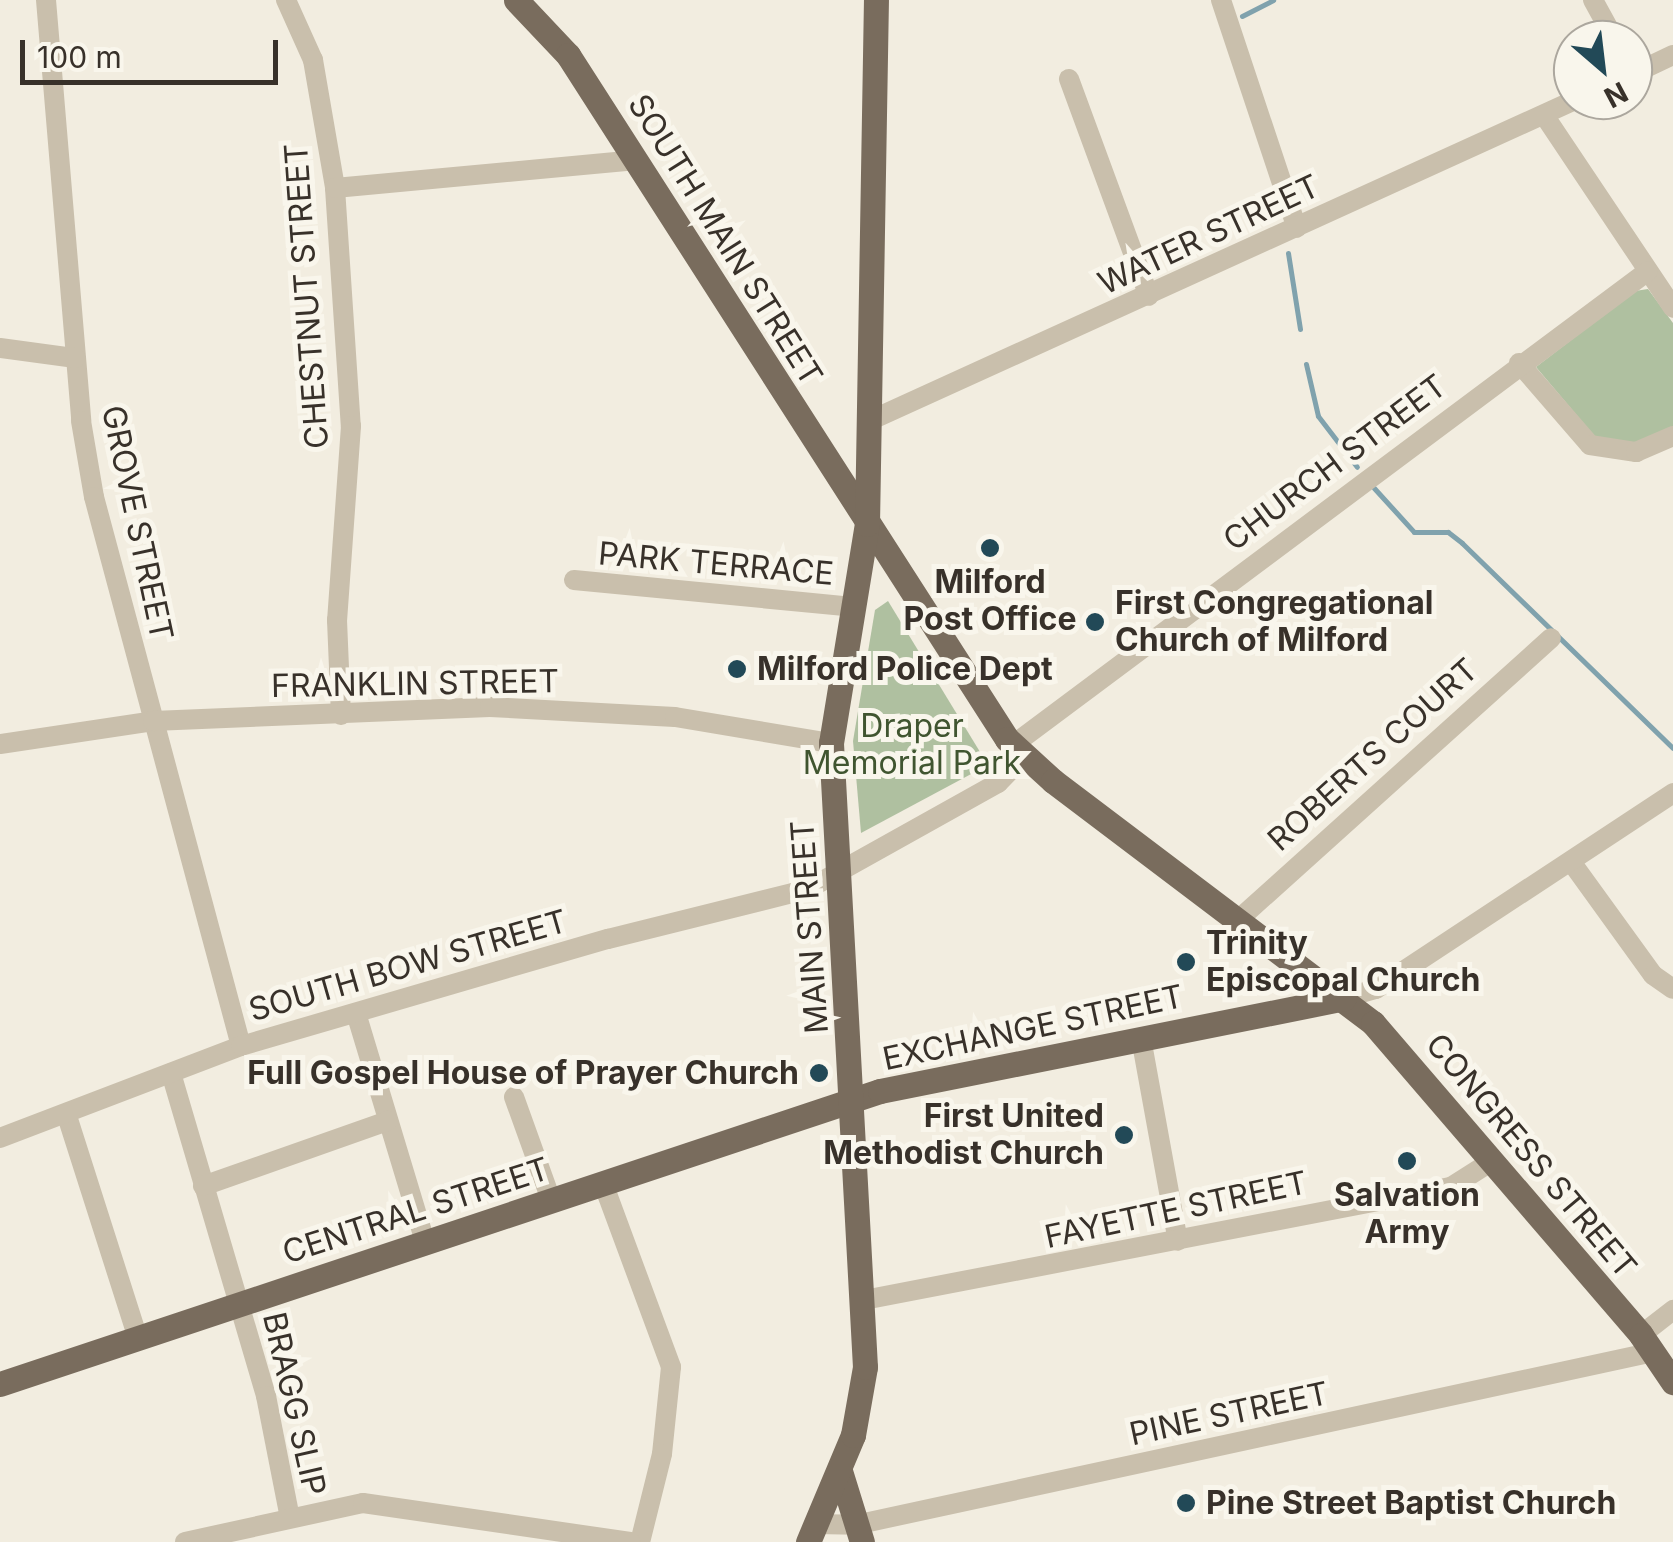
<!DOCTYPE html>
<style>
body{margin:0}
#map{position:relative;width:1673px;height:1542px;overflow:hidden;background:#f2ede0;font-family:Inter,sans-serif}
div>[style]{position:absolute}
.green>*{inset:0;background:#afc0a0}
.stream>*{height:5px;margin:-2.5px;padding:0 2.5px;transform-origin:2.5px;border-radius:2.5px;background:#80a2ad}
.minor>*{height:20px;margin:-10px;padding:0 10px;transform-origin:10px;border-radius:10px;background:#c9bfac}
.major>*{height:25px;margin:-12.5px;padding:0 12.5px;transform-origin:12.5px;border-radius:12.5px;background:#796c5d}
.dots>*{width:28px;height:28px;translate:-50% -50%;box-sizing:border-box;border:5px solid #f9f6ec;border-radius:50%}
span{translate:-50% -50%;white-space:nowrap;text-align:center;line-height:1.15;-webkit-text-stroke:10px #f9f6ec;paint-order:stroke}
.street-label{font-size:32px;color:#38312a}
.poi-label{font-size:32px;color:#38312a;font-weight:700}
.left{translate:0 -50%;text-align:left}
.right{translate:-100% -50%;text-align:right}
.park-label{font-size:32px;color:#405530}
.north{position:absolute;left:1553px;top:20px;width:100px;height:100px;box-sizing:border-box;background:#f9f6ec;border:2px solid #aca79e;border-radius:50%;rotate:152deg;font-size:28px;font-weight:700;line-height:40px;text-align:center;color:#38312a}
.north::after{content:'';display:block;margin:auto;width:35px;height:45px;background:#224957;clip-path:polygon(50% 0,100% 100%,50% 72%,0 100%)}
.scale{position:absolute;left:20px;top:40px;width:258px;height:45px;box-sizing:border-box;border:5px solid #38312a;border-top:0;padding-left:12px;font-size:30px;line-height:35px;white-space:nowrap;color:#38312a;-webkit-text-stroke:8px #f9f6ec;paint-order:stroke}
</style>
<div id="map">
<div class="green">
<i style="clip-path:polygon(1648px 289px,1673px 323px,1673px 427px,1637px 443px,1595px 437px,1536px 367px,1635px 291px)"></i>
<i style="clip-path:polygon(888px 601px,988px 765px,861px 833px,853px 741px,875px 610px)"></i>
</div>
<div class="stream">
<i style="left:1242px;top:16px;width:35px;rotate:-27deg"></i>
<i style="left:1288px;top:253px;width:77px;rotate:81deg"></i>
<i style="left:1306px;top:364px;width:53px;rotate:77deg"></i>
<i style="left:1318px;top:416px;width:64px;rotate:52.6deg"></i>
<i style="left:1374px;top:488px;width:59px;rotate:47.7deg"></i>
<i style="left:1414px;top:532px;width:34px"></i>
<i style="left:1448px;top:532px;width:18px;rotate:38deg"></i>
<i style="left:1462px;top:543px;width:294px;rotate:44.2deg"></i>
</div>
<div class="minor">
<i style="left:46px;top:0;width:422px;rotate:85.2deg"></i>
<i style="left:81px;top:421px;width:77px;rotate:80.3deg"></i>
<i style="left:94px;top:497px;width:568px;rotate:75.01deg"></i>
<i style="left:286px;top:0;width:66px;rotate:65.8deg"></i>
<i style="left:313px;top:60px;width:130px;rotate:80.2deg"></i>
<i style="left:335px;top:188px;width:239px;rotate:86.2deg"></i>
<i style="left:351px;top:426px;width:195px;rotate:94.1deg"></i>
<i style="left:337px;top:620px;width:95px;rotate:87.6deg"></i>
<i style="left:1221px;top:0;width:240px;rotate:71.6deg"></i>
<i style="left:1593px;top:0;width:46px;rotate:61.2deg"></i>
<i style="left:1633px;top:74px;width:44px;rotate:-25.4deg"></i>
<i style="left:1069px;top:79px;width:231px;rotate:69.8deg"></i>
<i style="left:1544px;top:115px;width:232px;rotate:56.2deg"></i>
<i style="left:335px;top:188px;width:303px;rotate:-5.3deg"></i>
<i style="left:0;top:348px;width:76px;rotate:7.6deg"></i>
<i style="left:1519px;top:363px;width:108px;rotate:49.1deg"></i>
<i style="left:1590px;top:445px;width:47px;rotate:8.7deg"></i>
<i style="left:1636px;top:452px;width:40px;rotate:-23.4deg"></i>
<i style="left:867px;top:422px;width:778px;rotate:-24.46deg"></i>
<i style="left:574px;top:580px;width:280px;rotate:5.5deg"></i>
<i style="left:0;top:744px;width:155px;rotate:-8.5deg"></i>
<i style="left:153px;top:721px;width:337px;rotate:-2.4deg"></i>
<i style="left:490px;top:707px;width:185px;rotate:3.1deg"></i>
<i style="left:675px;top:717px;width:158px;rotate:9.5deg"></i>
<i style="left:1013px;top:745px;width:792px;rotate:-36.74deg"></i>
<i style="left:1572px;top:863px;width:138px;rotate:54.1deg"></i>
<i style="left:1653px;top:975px;width:24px;rotate:35deg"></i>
<i style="left:1238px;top:920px;width:421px;rotate:-42deg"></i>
<i style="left:1344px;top:998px;width:33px;rotate:-16deg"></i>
<i style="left:1376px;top:989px;width:356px;rotate:-33.4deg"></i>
<i style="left:356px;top:1013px;width:239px;rotate:73.2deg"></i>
<i style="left:1141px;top:1038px;width:206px;rotate:79.7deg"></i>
<i style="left:171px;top:1073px;width:337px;rotate:73.6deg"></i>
<i style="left:266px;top:1396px;width:124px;rotate:78.9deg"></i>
<i style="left:514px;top:1097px;width:109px;rotate:70.2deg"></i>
<i style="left:67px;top:1116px;width:233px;rotate:72.3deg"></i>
<i style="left:0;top:1138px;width:258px;rotate:-20.9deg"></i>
<i style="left:241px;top:1046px;width:382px;rotate:-16.3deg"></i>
<i style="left:608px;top:939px;width:206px;rotate:-14deg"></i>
<i style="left:808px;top:889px;width:218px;rotate:-29.2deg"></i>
<i style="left:998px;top:783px;width:37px;rotate:-46deg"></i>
<i style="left:603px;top:1183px;width:196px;rotate:69.7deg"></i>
<i style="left:671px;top:1367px;width:87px;rotate:95.9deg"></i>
<i style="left:662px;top:1454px;width:91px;rotate:104deg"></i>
<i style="left:203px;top:1186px;width:196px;rotate:-19.4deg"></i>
<i style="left:864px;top:1300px;width:598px;rotate:-10.9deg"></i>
<i style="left:1451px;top:1187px;width:49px;rotate:-32.4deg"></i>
<i style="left:1641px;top:1335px;width:41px;rotate:-38deg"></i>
<i style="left:816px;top:1524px;width:39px;rotate:1deg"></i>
<i style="left:855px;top:1525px;width:817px;rotate:-12.23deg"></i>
<i style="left:185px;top:1542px;width:182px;rotate:-12.4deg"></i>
<i style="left:363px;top:1503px;width:270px;rotate:8.3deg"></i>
</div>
<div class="major">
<i style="left:516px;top:0;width:76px;rotate:46.6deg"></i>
<i style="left:568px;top:55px;width:813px;rotate:57.31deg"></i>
<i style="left:1007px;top:739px;width:62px;rotate:42.4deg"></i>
<i style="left:1053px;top:781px;width:401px;rotate:37.1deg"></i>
<i style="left:1373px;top:1023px;width:411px;rotate:49.3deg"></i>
<i style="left:1641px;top:1335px;width:57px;rotate:55.8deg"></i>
<i style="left:0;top:1384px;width:927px;rotate:-18.42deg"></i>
<i style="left:880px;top:1091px;width:473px;rotate:-11.3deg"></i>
<i style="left:840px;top:1471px;width:74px;rotate:72.8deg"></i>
<i style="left:808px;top:1542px;width:116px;rotate:-67.2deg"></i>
<i style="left:853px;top:1435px;width:69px;rotate:-80deg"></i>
<i style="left:865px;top:1367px;width:625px;rotate:-93.12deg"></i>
<i style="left:831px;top:743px;width:222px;rotate:-80.7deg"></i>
<i style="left:867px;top:524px;width:524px;rotate:-89.02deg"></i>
</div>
<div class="dots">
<i style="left:990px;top:548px;background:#224957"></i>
<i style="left:1095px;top:622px;background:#224957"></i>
<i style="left:737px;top:669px;background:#224957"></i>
<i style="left:1186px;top:962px;background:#224957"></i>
<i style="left:819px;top:1073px;background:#224957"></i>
<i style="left:1124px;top:1135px;background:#224957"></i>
<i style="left:1407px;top:1161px;background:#224957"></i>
<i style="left:1186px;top:1503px;background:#224957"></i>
</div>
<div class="street-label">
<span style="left:1209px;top:235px;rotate:-25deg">WATER STREET</span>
<span style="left:725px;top:240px;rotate:58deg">SOUTH MAIN STREET</span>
<span style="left:307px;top:296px;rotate:-94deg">CHESTNUT STREET</span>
<span style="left:1335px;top:463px;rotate:-37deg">CHURCH STREET</span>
<span style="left:137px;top:523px;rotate:78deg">GROVE STREET</span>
<span style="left:716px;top:564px;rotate:5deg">PARK TERRACE</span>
<span style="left:415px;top:684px;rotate:-1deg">FRANKLIN STREET</span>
<span style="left:1373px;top:755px;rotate:-42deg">ROBERTS COURT</span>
<span style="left:810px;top:927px;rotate:-94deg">MAIN STREET</span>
<span style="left:408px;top:966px;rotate:-16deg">SOUTH BOW STREET</span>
<span style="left:1033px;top:1028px;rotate:-12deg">EXCHANGE STREET</span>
<span style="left:1531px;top:1156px;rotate:50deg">CONGRESS STREET</span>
<span style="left:1176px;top:1210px;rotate:-12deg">FAYETTE STREET</span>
<span style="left:416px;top:1211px;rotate:-18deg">CENTRAL STREET</span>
<span style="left:294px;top:1404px;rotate:77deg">BRAGG SLIP</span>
<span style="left:1229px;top:1414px;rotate:-12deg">PINE STREET</span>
</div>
<div class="poi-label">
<span style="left:990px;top:601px">Milford<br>Post Office</span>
<span class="left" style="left:1115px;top:622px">First Congregational<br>Church of Milford</span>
<span class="left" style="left:757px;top:669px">Milford Police Dept</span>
<span class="left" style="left:1206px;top:962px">Trinity<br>Episcopal Church</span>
<span class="right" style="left:799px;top:1073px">Full Gospel House of Prayer Church</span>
<span class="right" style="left:1104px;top:1135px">First United<br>Methodist Church</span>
<span style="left:1407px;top:1214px">Salvation<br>Army</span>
<span class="left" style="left:1206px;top:1503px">Pine Street Baptist Church</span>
</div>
<div class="park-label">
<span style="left:912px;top:745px">Draper<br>Memorial Park</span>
</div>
<div class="north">N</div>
<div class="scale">100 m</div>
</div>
